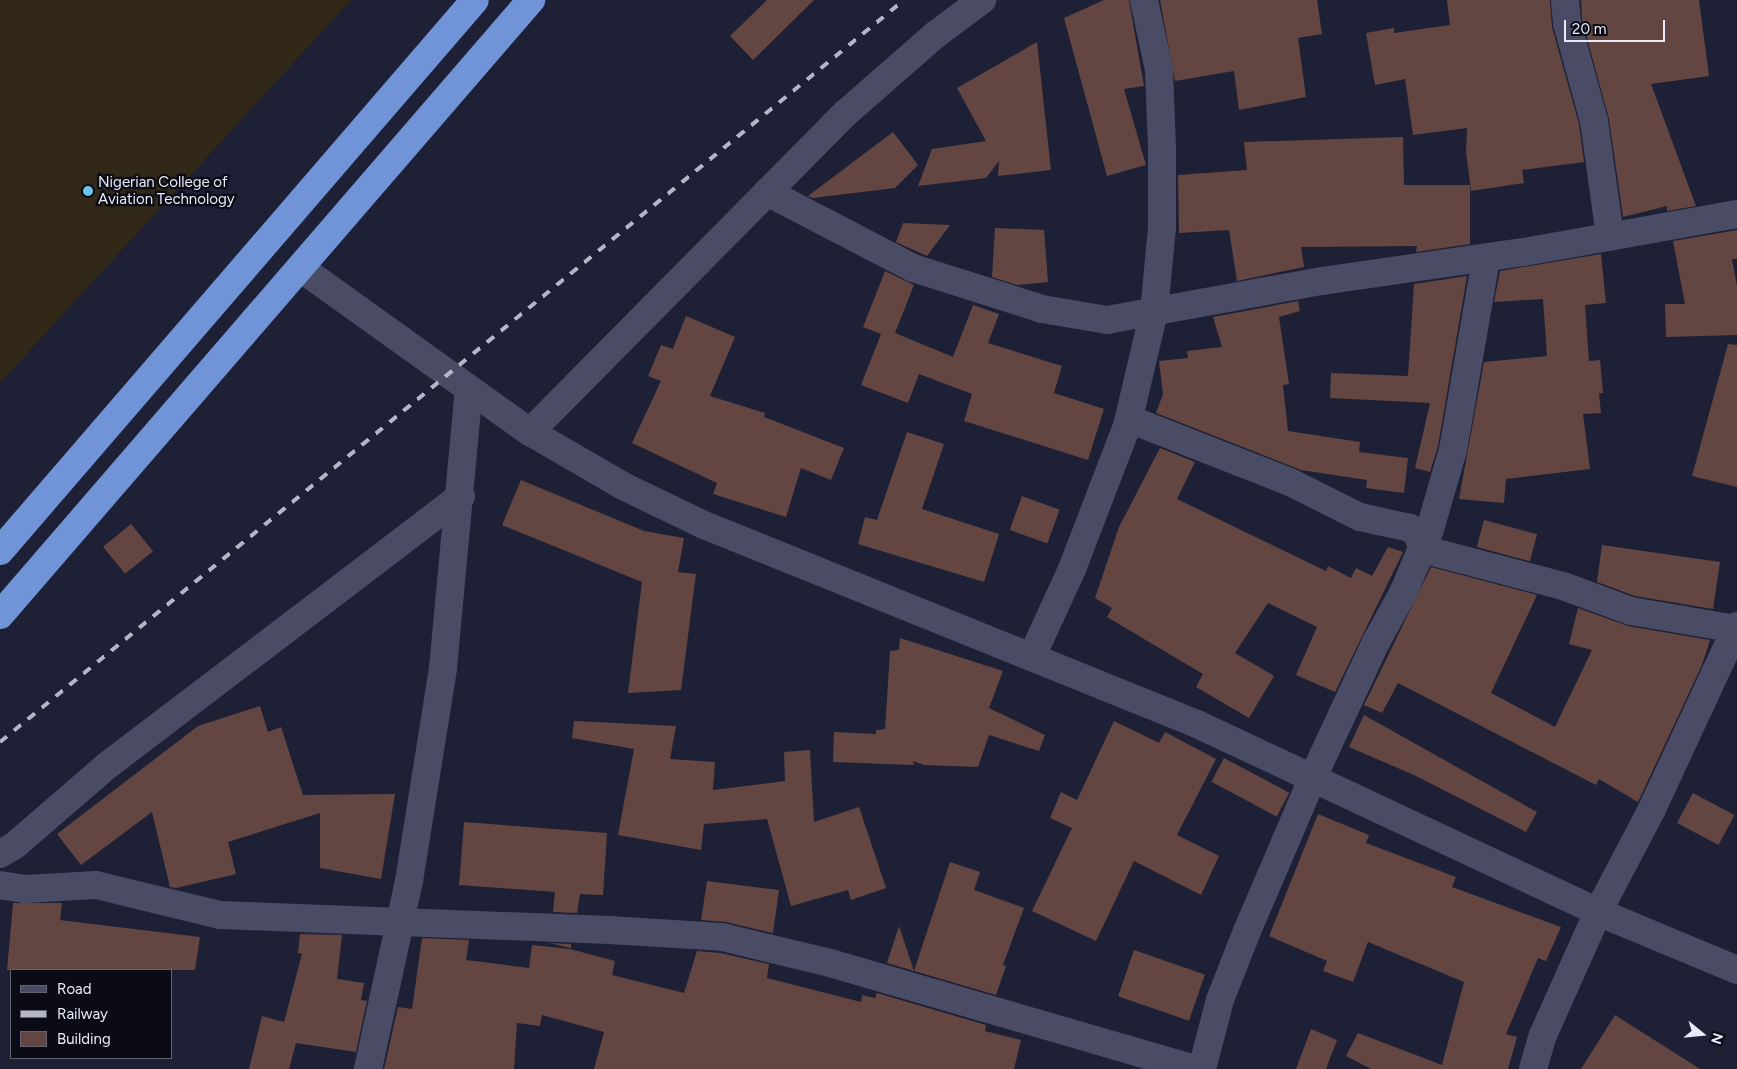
<!DOCTYPE html>
<style>
body{margin:0}
#map{position:relative;width:1737px;height:1069px;overflow:hidden;background:#1e2035;font-family:Figtree,sans-serif}
div>[style]{position:absolute}
.education>*{inset:0;background:#312818}
.building>*{inset:0;background:#634642;transform-origin:0 0}
.street>*{height:28px;margin:-14px;padding:0 14px;transform-origin:14px;border-radius:14px;background:#494c64}
.highway>*{height:28px;margin:-14px;padding:0 14px;transform-origin:14px;border-radius:14px;background:#7194d8}
.rail>*{height:4px;margin-top:-2px;transform-origin:0;background:repeating-linear-gradient(90deg,#b4b6c6 0 9px,transparent 0 18px)}
.dots>*{width:14px;height:14px;translate:-50% -50%;box-sizing:border-box;border:2px solid #0a0b14;border-radius:50%}
span{translate:-50% -50%;white-space:nowrap;text-align:center;line-height:1.15;-webkit-text-stroke:4.5px #0a0b14;paint-order:stroke}
.poi-label{font-size:15px;color:#e8eaf9}
.left{translate:0 -50%;text-align:left}
.legend{position:absolute;left:10px;top:969px;width:162px;height:90px;box-sizing:border-box;background:#0a0b14;border:1px solid #636470;margin:0;padding:6px 9px;list-style:none;font-size:15px;color:#e8eaf9}
.legend li{display:flex;align-items:center;gap:10px;height:25px}
.legend b{width:25px;border:1px solid #636470}
.north{position:absolute;left:1677px;top:1009px;width:50px;height:50px;-webkit-text-stroke:4px #0a0b14;paint-order:stroke;rotate:107deg;font-size:14px;font-weight:700;line-height:20px;text-align:center;color:#e8eaf9}
.north::after{content:'';display:block;margin:auto;width:18px;height:22px;background:#e8eaf9;clip-path:polygon(50% 0,100% 100%,50% 72%,0 100%)}
.scale{position:absolute;left:1564px;top:20px;width:101px;height:22px;box-sizing:border-box;border:2px solid #e8eaf9;border-top:0;padding-left:6px;font-size:15px;line-height:18px;white-space:nowrap;color:#e8eaf9;-webkit-text-stroke:4px #0a0b14;paint-order:stroke}
</style>
<div id="map">
<div class="education">
<i style="clip-path:polygon(0 0,351px 0,0 383px)"></i>
</div>
<div class="building">
<i style="clip-path:polygon(767px 0,814px 0,753px 60px,730px 36px)"></i>
<i style="clip-path:polygon(1104px 0,1129px 0,1144px 86px,1124px 89px,1146px 165px,1107px 176px,1064px 18px)"></i>
<i style="clip-path:polygon(1160px 0,1317px 0,1322px 34px,1298px 38px,1306px 97px,1239px 110px,1234px 71px,1175px 81px)"></i>
<i style="clip-path:polygon(1447px 0,1550px 0,1552px 27px,1579px 124px,1584px 162px,1522px 170px,1524px 183px,1471px 191px,1466px 152px,1467px 128px,1413px 135px,1405px 79px,1375px 85px,1366px 33px,1394px 28px,1394px 33px,1450px 25px)"></i>
<i style="clip-path:polygon(1581px 0,1699px 0,1709px 76px,1651px 84px,1696px 206px,1667px 211px,1667px 206px,1623px 217px,1609px 119px,1582px 20px)"></i>
<i style="clip-path:polygon(1037px 42px,1051px 170px,998px 176px,999px 161px,986px 178px,918px 186px,932px 149px,986px 141px,957px 88px)"></i>
<i style="clip-path:polygon(893px 132px,918px 165px,895px 188px,813px 198px,808px 196px)"></i>
<i style="clip-path:polygon(1403px 137px,1404px 185px,1470px 185px,1470px 244px,1416px 252px,1417px 246px,1301px 247px,1304px 267px,1237px 281px,1229px 230px,1179px 233px,1178px 175px,1247px 170px,1244px 142px)"></i>
<i style="clip-path:polygon(903px 223px,950px 225px,927px 256px,896px 242px)"></i>
<i style="clip-path:polygon(995px 228px,1044px 230px,1048px 282px,1017px 285px,992px 277px)"></i>
<i style="clip-path:polygon(1737px 230px,1737px 259px,1732px 259px,1737px 286px,1737px 335px,1666px 337px,1665px 304px,1685px 304px,1673px 241px)"></i>
<i style="clip-path:polygon(1601px 254px,1606px 303px,1585px 305px,1589px 361px,1600px 360px,1603px 393px,1599px 393px,1601px 413px,1583px 414px,1590px 469px,1506px 479px,1504px 503px,1459px 499px,1484px 362px,1547px 356px,1543px 299px,1494px 302px,1500px 271px)"></i>
<i style="clip-path:polygon(885px 271px,914px 285px,895px 333px,953px 357px,973px 305px,999px 314px,988px 343px,1062px 366px,1054px 393px,1104px 409px,1088px 460px,964px 421px,972px 394px,919px 374px,908px 403px,861px 385px,881px 334px,863px 327px)"></i>
<i style="clip-path:polygon(1467px 276px,1438px 446px,1430px 472px,1415px 468px,1430px 403px,1330px 398px,1331px 373px,1408px 376px,1414px 284px)"></i>
<i style="clip-path:polygon(1298px 301px,1300px 311px,1279px 317px,1289px 384px,1283px 385px,1288px 431px,1360px 442px,1359px 452px,1408px 458px,1404px 493px,1366px 488px,1367px 480px,1301px 470px,1156px 413px,1163px 394px,1159px 361px,1188px 358px,1187px 351px,1222px 347px,1213px 317px)"></i>
<i style="clip-path:polygon(686px 316px,735px 337px,710px 396px,765px 413px,764px 417px,844px 448px,831px 480px,801px 468px,786px 517px,713px 494px,717px 483px,632px 443px,661px 381px,648px 376px,661px 345px,673px 349px)"></i>
<i style="clip-path:polygon(1728px 344px,1737px 345px,1737px 487px,1692px 476px)"></i>
<i style="clip-path:polygon(907px 432px,944px 444px,922px 509px,999px 534px,984px 582px,858px 544px,865px 517px,877px 520px)"></i>
<i style="clip-path:polygon(1160px 448px,1195px 462px,1177px 499px,1326px 571px,1328px 566px,1351px 578px,1356px 568px,1372px 576px,1388px 547px,1403px 552px,1335px 692px,1296px 675px,1317px 627px,1268px 603px,1235px 653px,1274px 676px,1249px 718px,1196px 687px,1203px 674px,1107px 617px,1112px 608px,1095px 598px,1119px 527px)"></i>
<i style="clip-path:polygon(521px 480px,644px 531px,684px 538px,678px 572px,696px 574px,681px 690px,628px 693px,642px 582px,502px 525px)"></i>
<i style="left:1022px;top:496px;width:40px;height:36px;rotate:20deg"></i>
<i style="left:1484px;top:520px;width:55px;height:28px;rotate:15deg"></i>
<i style="left:131px;top:524px;width:35px;height:36px;rotate:51deg"></i>
<i style="clip-path:polygon(1602px 545px,1720px 562px,1713px 609px,1635px 596px,1597px 582px)"></i>
<i style="clip-path:polygon(1431px 567px,1537px 595px,1491px 693px,1555px 727px,1592px 650px,1569px 644px,1578px 608px,1628px 626px,1710px 640px,1702px 665px,1638px 802px,1599px 779px,1596px 785px,1398px 683px,1382px 713px,1364px 705px)"></i>
<i style="clip-path:polygon(900px 638px,1003px 671px,989px 708px,1045px 735px,1039px 751px,989px 735px,978px 767px,924px 765px,913px 761px,914px 765px,833px 762px,834px 732px,876px 734px,876px 730px,885px 729px,890px 651px,899px 650px)"></i>
<i style="clip-path:polygon(260px 706px,268px 732px,281px 727px,303px 795px,395px 794px,381px 879px,320px 868px,320px 813px,228px 842px,236px 874px,176px 888px,170px 887px,152px 812px,81px 865px,57px 834px,198px 726px)"></i>
<i style="clip-path:polygon(1364px 715px,1537px 812px,1526px 832px,1414px 775px,1349px 747px)"></i>
<i style="clip-path:polygon(574px 721px,676px 726px,670px 759px,715px 762px,713px 790px,785px 781px,784px 752px,810px 750px,814px 822px,859px 807px,886px 888px,851px 900px,848px 890px,791px 906px,767px 819px,704px 824px,701px 850px,618px 835px,634px 749px,572px 738px)"></i>
<i style="clip-path:polygon(1114px 721px,1159px 743px,1165px 732px,1216px 759px,1177px 835px,1219px 856px,1201px 895px,1134px 861px,1096px 941px,1032px 911px,1072px 828px,1050px 818px,1061px 792px,1077px 800px)"></i>
<i style="left:1224px;top:758px;width:74px;height:27px;rotate:28deg"></i>
<i style="left:1693px;top:793px;width:47px;height:34px;rotate:28deg"></i>
<i style="clip-path:polygon(1318px 814px,1369px 835px,1366px 843px,1456px 877px,1452px 887px,1561px 927px,1546px 961px,1538px 958px,1506px 1034px,1517px 1037px,1508px 1069px,1371px 1069px,1346px 1056px,1358px 1033px,1442px 1065px,1464px 982px,1368px 942px,1353px 982px,1323px 971px,1327px 961px,1269px 936px)"></i>
<i style="clip-path:polygon(464px 822px,607px 833px,603px 895px,580px 894px,577px 913px,553px 912px,555px 892px,459px 885px)"></i>
<i style="clip-path:polygon(950px 862px,980px 872px,974px 890px,1024px 908px,1003px 965px,1006px 966px,996px 995px,914px 971px)"></i>
<i style="clip-path:polygon(707px 881px,779px 890px,773px 933px,726px 922px,701px 920px)"></i>
<i style="clip-path:polygon(13px 903px,62px 903px,60px 920px,200px 937px,195px 970px,7px 970px)"></i>
<i style="clip-path:polygon(899px 926px,914px 971px,887px 963px)"></i>
<i style="clip-path:polygon(300px 934px,342px 935px,337px 979px,364px 983px,361px 1000px,367px 1001px,356px 1052px,296px 1043px,289px 1069px,249px 1069px,262px 1016px,284px 1022px,302px 954px,298px 953px)"></i>
<i style="clip-path:polygon(422px 938px,469px 940px,466px 960px,529px 968px,532px 945px,570px 949px,615px 961px,612px 975px,684px 993px,697px 951px,720px 953px,769px 964px,767px 978px,861px 1002px,862px 995px,875px 998px,877px 993px,986px 1025px,985px 1031px,1021px 1040px,1014px 1069px,594px 1069px,604px 1032px,542px 1015px,540px 1026px,517px 1023px,514px 1069px,384px 1069px,398px 1007px,412px 1009px)"></i>
<i style="clip-path:polygon(549px 943px,571px 944px,571px 948px)"></i>
<i style="left:1134px;top:950px;width:75px;height:49px;rotate:19deg"></i>
<i style="clip-path:polygon(1615px 1015px,1700px 1069px,1581px 1069px)"></i>
<i style="clip-path:polygon(1311px 1029px,1337px 1040px,1326px 1069px,1296px 1069px)"></i>
</div>
<div class="street">
<i style="left:1565px;top:0;width:23px;rotate:85deg"></i>
<i style="left:1567px;top:23px;width:102px;rotate:74.6deg"></i>
<i style="left:1594px;top:121px;width:117px;rotate:82.1deg"></i>
<i style="left:767px;top:192px;width:165px;rotate:27.5deg"></i>
<i style="left:913px;top:268px;width:135px;rotate:17.6deg"></i>
<i style="left:1042px;top:309px;width:66px;rotate:9.6deg"></i>
<i style="left:1107px;top:320px;width:219px;rotate:-10.3deg"></i>
<i style="left:1322px;top:281px;width:204px;rotate:-8.2deg"></i>
<i style="left:1524px;top:252px;width:216px;rotate:-10.1deg"></i>
<i style="left:302px;top:269px;width:280px;rotate:35.6deg"></i>
<i style="left:530px;top:432px;width:108px;rotate:30.1deg"></i>
<i style="left:623px;top:486px;width:90px;rotate:25.7deg"></i>
<i style="left:704px;top:525px;width:532px;rotate:21.98deg"></i>
<i style="left:1197px;top:724px;width:443px;rotate:25.1deg"></i>
<i style="left:1598px;top:912px;width:151px;rotate:22.6deg"></i>
<i style="left:1129px;top:419px;width:173px;rotate:21.4deg"></i>
<i style="left:1290px;top:482px;width:78px;rotate:26.6deg"></i>
<i style="left:1360px;top:517px;width:51px;rotate:12.4deg"></i>
<i style="left:1410px;top:528px;width:11px;rotate:41deg"></i>
<i style="left:1418px;top:535px;width:15px;rotate:74deg"></i>
<i style="left:1422px;top:549px;width:146px;rotate:14.7deg"></i>
<i style="left:1563px;top:586px;width:72px;rotate:20.2deg"></i>
<i style="left:1631px;top:611px;width:107px;rotate:9.7deg"></i>
<i style="left:530px;top:432px;width:450px;rotate:-45.3deg"></i>
<i style="left:847px;top:112px;width:117px;rotate:-41.2deg"></i>
<i style="left:935px;top:35px;width:59px;rotate:-36.7deg"></i>
<i style="left:1032px;top:656px;width:96px;rotate:-65.3deg"></i>
<i style="left:1072px;top:569px;width:153px;rotate:-69deg"></i>
<i style="left:1127px;top:426px;width:117px;rotate:-76.7deg"></i>
<i style="left:1154px;top:312px;width:84px;rotate:-84.6deg"></i>
<i style="left:1162px;top:228px;width:80px;rotate:-90deg"></i>
<i style="left:1162px;top:148px;width:78px;rotate:-92.2deg"></i>
<i style="left:1159px;top:70px;width:72px;rotate:-102.1deg"></i>
<i style="left:0;top:854px;width:16px;rotate:-30deg"></i>
<i style="left:14px;top:846px;width:124px;rotate:-40.8deg"></i>
<i style="left:108px;top:765px;width:444px;rotate:-37.3deg"></i>
<i style="left:0;top:885px;width:25px;rotate:9deg"></i>
<i style="left:25px;top:889px;width:71px;rotate:-3.2deg"></i>
<i style="left:96px;top:885px;width:128px;rotate:13.6deg"></i>
<i style="left:220px;top:915px;width:389px;rotate:2.2deg"></i>
<i style="left:609px;top:930px;width:113px;rotate:3.5deg"></i>
<i style="left:722px;top:937px;width:111px;rotate:13.5deg"></i>
<i style="left:830px;top:963px;width:379px;rotate:16.2deg"></i>
<i style="left:368px;top:1069px;width:192px;rotate:-77.7deg"></i>
<i style="left:409px;top:881px;width:216px;rotate:-80.9deg"></i>
<i style="left:443px;top:668px;width:280px;rotate:-84.7deg"></i>
<i style="left:1202px;top:1069px;width:71px;rotate:-75.4deg"></i>
<i style="left:1220px;top:1000px;width:74px;rotate:-68.6deg"></i>
<i style="left:1247px;top:931px;width:168px;rotate:-66.8deg"></i>
<i style="left:1313px;top:777px;width:149px;rotate:-65deg"></i>
<i style="left:1376px;top:642px;width:58px;rotate:-61.2deg"></i>
<i style="left:1404px;top:591px;width:67px;rotate:-67.2deg"></i>
<i style="left:1430px;top:529px;width:82px;rotate:-73.8deg"></i>
<i style="left:1453px;top:450px;width:195px;rotate:-80.2deg"></i>
<i style="left:1533px;top:1069px;width:35px;rotate:-74deg"></i>
<i style="left:1543px;top:1035px;width:135px;rotate:-65.9deg"></i>
<i style="left:1598px;top:912px;width:116px;rotate:-62.3deg"></i>
<i style="left:1652px;top:809px;width:202px;rotate:-65.1deg"></i>
</div>
<div class="highway">
<i style="left:0;top:551px;width:727px;rotate:-49.24deg"></i>
<i style="left:0;top:615px;width:813px;rotate:-49.19deg"></i>
</div>
<div class="rail">
<i style="left:0;top:742px;width:1170px;rotate:-39.38deg"></i>
</div>
<div class="dots">
<i style="left:88px;top:191px;background:#6cc3f2"></i>
</div>
<div class="poi-label">
<span class="left" style="left:98px;top:191px">Nigerian College of<br>Aviation Technology</span>
</div>
<ul class="legend">
<li><b style="height:6px;background:#494c64"></b>Road</li>
<li><b style="height:6px;background:#b4b6c6"></b>Railway</li>
<li><b style="height:14px;background:#634642"></b>Building</li>
</ul>
<div class="north">N</div>
<div class="scale">20 m</div>
</div>
